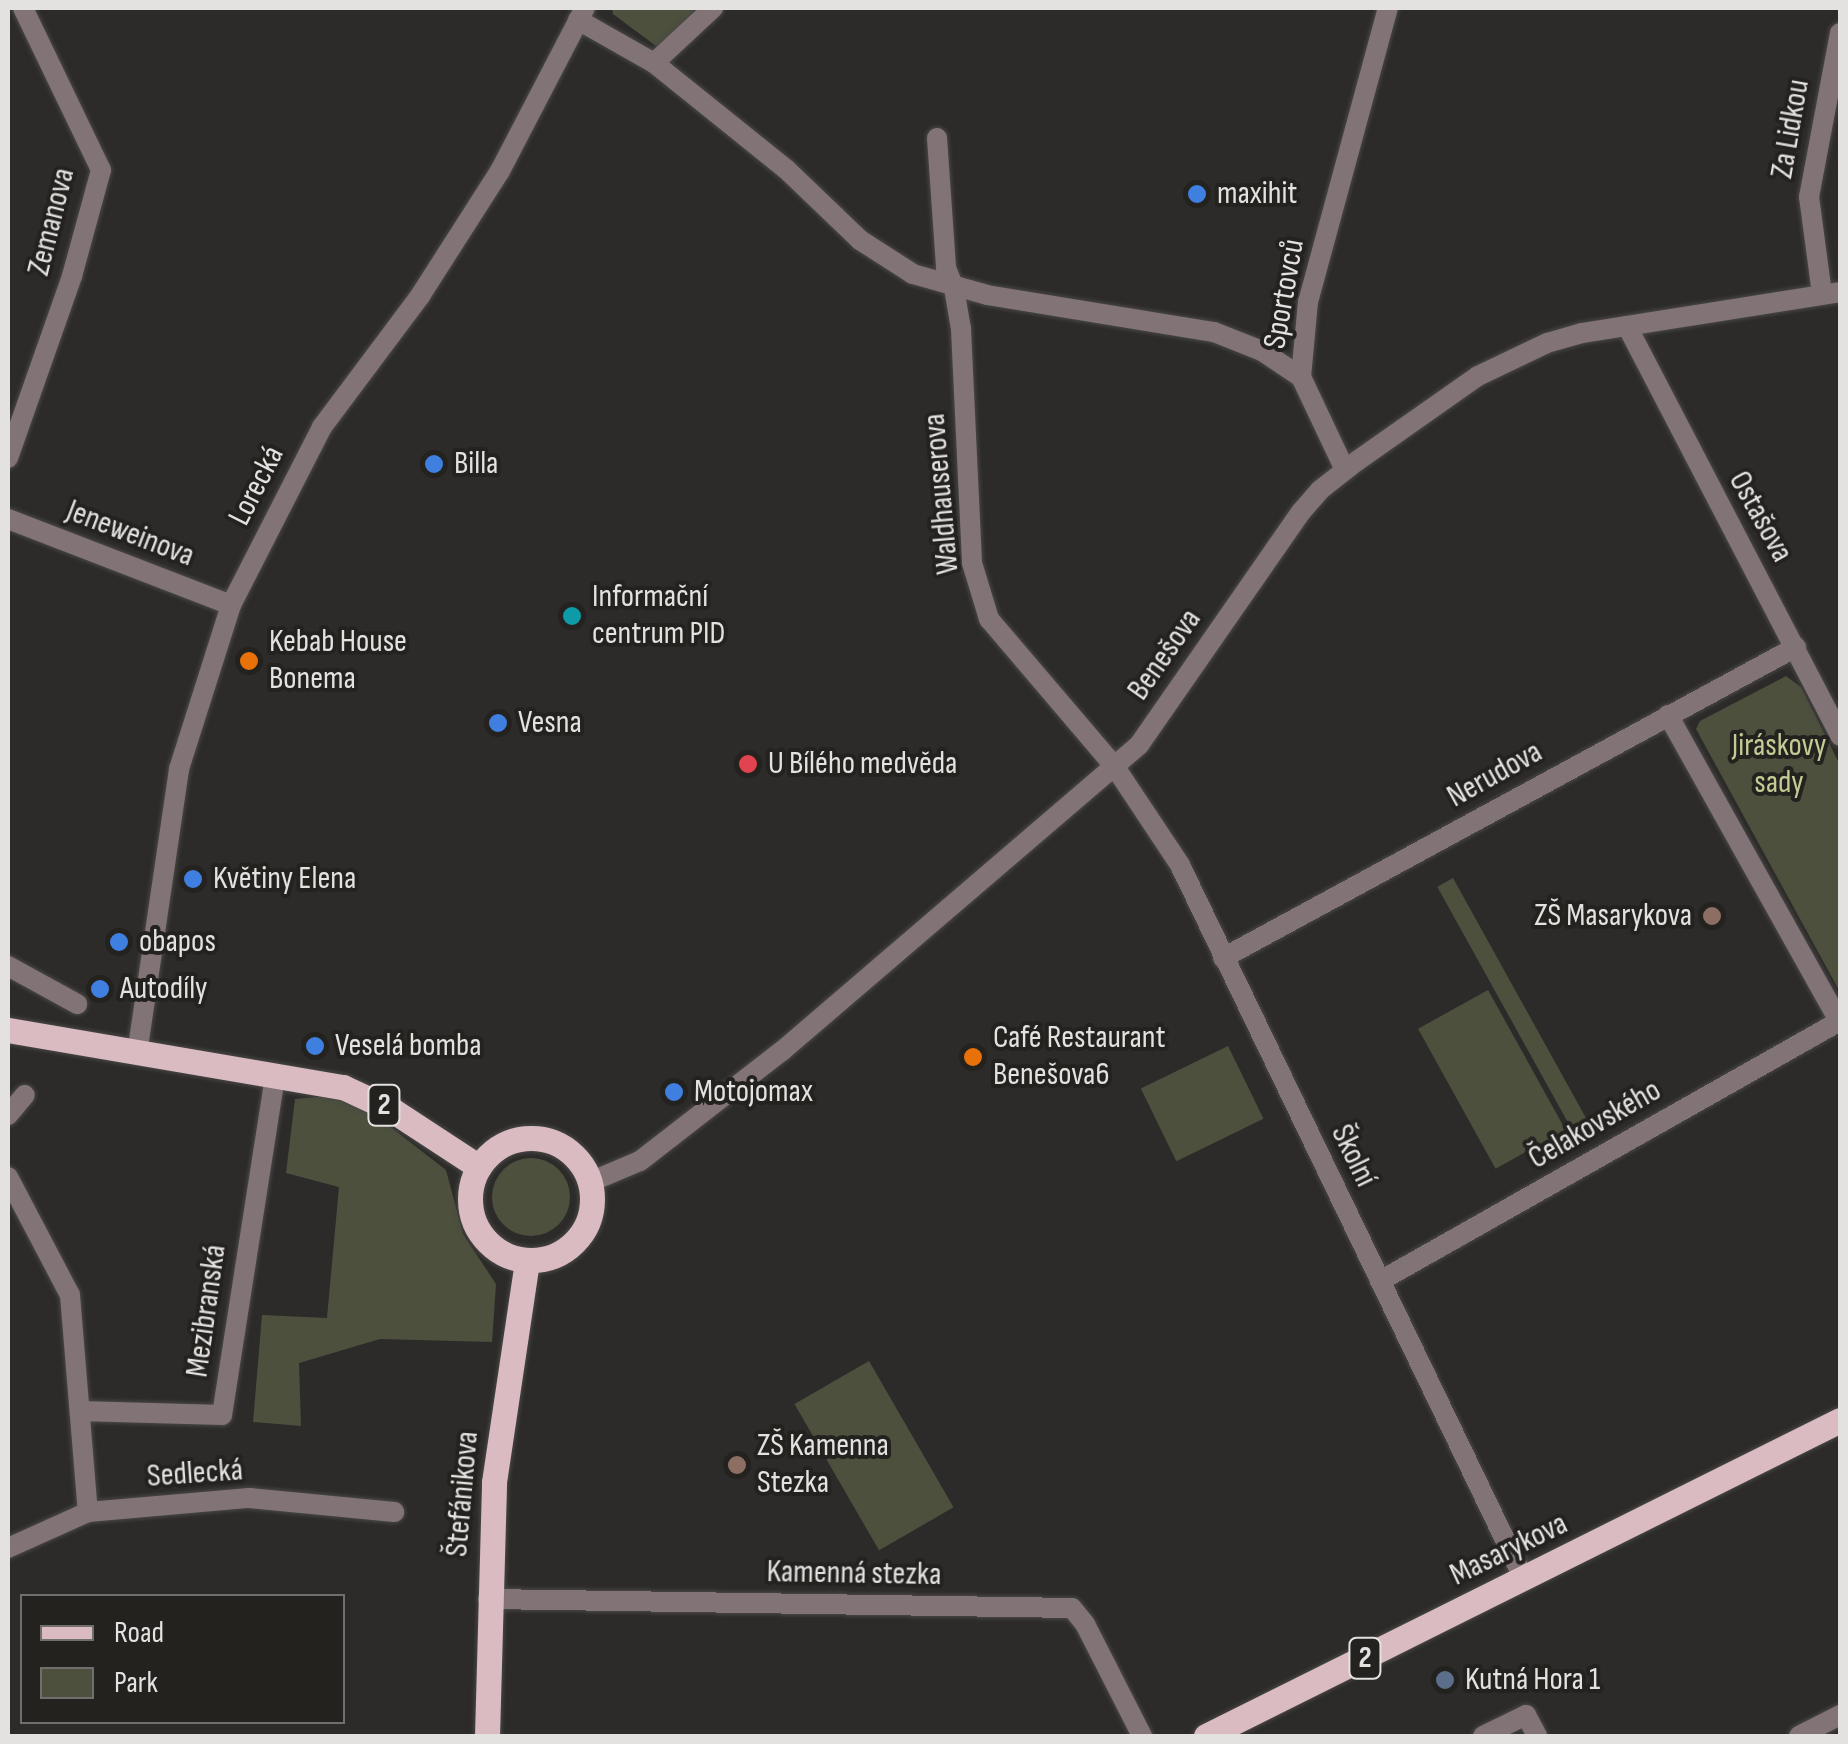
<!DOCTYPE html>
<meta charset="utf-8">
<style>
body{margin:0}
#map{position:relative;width:1848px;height:1744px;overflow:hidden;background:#2c2b29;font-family:"Sofia Sans Condensed",sans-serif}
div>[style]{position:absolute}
.green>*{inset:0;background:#4e503e;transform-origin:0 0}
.round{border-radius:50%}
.roads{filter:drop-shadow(0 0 2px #494846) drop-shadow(0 0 2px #494846)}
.minor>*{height:20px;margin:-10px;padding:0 10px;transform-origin:10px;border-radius:10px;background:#827376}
.tertiary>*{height:20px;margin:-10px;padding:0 10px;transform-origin:10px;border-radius:10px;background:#827376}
.primary>*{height:25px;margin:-12.5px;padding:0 12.5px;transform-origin:12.5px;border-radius:12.5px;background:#d9bbc1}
.primary>.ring{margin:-12.5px;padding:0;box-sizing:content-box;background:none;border:25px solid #d9bbc1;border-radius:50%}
.dots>*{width:28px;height:28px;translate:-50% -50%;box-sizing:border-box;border:5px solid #23221f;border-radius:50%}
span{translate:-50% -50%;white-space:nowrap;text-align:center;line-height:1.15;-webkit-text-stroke:8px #23221f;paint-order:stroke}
.shield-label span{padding:2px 8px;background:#23221f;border:2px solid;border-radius:8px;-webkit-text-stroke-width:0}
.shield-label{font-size:30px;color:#e3e2e1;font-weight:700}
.street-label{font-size:32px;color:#e3e2e1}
.poi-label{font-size:32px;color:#e3e2e1}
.left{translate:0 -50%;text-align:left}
.right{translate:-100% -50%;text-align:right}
.park-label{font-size:32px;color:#c5cb95}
.frame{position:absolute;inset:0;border:10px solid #e3e2e1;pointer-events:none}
.legend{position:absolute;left:20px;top:1594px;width:325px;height:130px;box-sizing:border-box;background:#23221f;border:2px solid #706f6d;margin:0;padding:12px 18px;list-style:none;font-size:30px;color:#e3e2e1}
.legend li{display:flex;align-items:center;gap:20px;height:50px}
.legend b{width:50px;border:2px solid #706f6d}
</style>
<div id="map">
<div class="green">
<i style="clip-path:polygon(612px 8px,696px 8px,660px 49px,613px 14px)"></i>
<i style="clip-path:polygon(1786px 676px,1801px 687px,1840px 765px,1840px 992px,1696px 729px,1700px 721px)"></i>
<i style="left:1453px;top:878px;width:276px;height:18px;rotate:61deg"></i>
<i style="left:1488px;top:990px;width:160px;height:80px;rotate:61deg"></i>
<i style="left:1228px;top:1046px;width:81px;height:97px;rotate:64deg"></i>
<i style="clip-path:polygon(328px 1096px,366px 1108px,446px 1170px,463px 1234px,496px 1284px,492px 1342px,380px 1339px,299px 1363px,301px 1426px,253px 1422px,262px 1315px,327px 1318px,339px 1187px,286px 1173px,295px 1099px)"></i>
<i class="round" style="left:492px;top:1158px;width:78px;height:78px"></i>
<i style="left:869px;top:1361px;width:169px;height:86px;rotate:60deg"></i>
</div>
<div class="roads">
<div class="minor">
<i style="left:578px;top:20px;width:87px;rotate:29.5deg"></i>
<i style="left:654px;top:63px;width:169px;rotate:38.8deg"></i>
<i style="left:786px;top:169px;width:103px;rotate:43.8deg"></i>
<i style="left:860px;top:240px;width:63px;rotate:32.7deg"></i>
<i style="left:913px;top:274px;width:77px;rotate:15.8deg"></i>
<i style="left:987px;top:295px;width:230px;rotate:9.3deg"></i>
<i style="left:1214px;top:332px;width:52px;rotate:21.6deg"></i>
<i style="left:1262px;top:351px;width:47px;rotate:33.7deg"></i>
<i style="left:654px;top:63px;width:81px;rotate:-43deg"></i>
<i style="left:937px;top:138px;width:130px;rotate:86deg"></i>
<i style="left:946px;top:268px;width:22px;rotate:68deg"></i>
<i style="left:954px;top:288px;width:42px;rotate:80.3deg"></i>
<i style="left:961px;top:329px;width:234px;rotate:87.3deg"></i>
<i style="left:972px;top:563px;width:59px;rotate:73.1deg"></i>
<i style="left:989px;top:619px;width:194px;rotate:49.6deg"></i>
<i style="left:1115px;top:767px;width:118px;rotate:56.4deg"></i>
<i style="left:1180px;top:865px;width:793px;rotate:64.28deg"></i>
<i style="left:1822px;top:294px;width:98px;rotate:-97.6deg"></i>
<i style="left:1809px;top:197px;width:167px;rotate:-79.3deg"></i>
<i style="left:1627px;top:326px;width:462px;rotate:62.5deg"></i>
<i style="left:8px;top:458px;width:193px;rotate:-70.6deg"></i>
<i style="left:72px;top:276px;width:110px;rotate:-74.7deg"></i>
<i style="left:101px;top:170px;width:180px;rotate:-115.7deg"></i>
<i style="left:1345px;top:470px;width:103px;rotate:-115.3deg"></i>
<i style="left:1301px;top:377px;width:75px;rotate:-84.7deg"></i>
<i style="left:1308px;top:302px;width:305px;rotate:-74.8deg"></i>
<i style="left:1668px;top:715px;width:351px;rotate:60.8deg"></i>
<i style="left:1223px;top:958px;width:652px;rotate:-28.49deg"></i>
<i style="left:8px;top:966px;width:79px;rotate:28.8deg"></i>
<i style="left:8px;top:1115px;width:26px;rotate:-50deg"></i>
<i style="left:8px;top:1177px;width:133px;rotate:62.3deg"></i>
<i style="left:70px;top:1295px;width:218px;rotate:85.3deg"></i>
<i style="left:590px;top:1182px;width:54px;rotate:-22.8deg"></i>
<i style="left:640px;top:1161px;width:180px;rotate:-37.8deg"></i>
<i style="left:782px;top:1051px;width:470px;rotate:-40.6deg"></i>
<i style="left:1139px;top:745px;width:284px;rotate:-55.2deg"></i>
<i style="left:1301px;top:512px;width:29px;rotate:-49deg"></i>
<i style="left:1320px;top:490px;width:47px;rotate:-38.1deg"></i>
<i style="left:1357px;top:461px;width:148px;rotate:-35.1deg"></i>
<i style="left:1478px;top:376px;width:76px;rotate:-25.6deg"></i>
<i style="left:1547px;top:343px;width:36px;rotate:-16deg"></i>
<i style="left:1582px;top:333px;width:261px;rotate:-9deg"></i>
<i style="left:1380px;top:1281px;width:528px;rotate:-29.48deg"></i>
<i style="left:80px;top:1411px;width:142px;rotate:1.6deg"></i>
<i style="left:222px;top:1415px;width:343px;rotate:-81.1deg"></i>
<i style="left:8px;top:1548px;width:88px;rotate:-24.2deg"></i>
<i style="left:88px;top:1512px;width:162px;rotate:-5deg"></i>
<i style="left:249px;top:1498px;width:146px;rotate:5.5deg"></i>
<i style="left:488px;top:1599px;width:584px;rotate:0.88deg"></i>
<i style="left:1072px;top:1608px;width:21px;rotate:51deg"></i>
<i style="left:1085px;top:1624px;width:126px;rotate:63deg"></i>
<i style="left:1483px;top:1736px;width:48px;rotate:-26deg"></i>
<i style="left:1526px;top:1715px;width:24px;rotate:62deg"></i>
<i style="left:1799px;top:1736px;width:46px;rotate:-27.1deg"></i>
</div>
<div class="tertiary">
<i style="left:8px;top:519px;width:239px;rotate:21.1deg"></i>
<i style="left:137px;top:1054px;width:288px;rotate:-81.6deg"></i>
<i style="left:179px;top:769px;width:172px;rotate:-72.4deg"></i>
<i style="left:231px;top:605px;width:200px;rotate:-62.9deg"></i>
<i style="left:322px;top:427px;width:164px;rotate:-53.2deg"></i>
<i style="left:420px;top:296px;width:148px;rotate:-57.4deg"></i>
<i style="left:500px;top:171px;width:184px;rotate:-62.5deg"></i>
</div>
<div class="primary">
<i style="left:8px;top:1030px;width:340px;rotate:9.7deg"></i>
<i style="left:343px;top:1087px;width:54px;rotate:25.1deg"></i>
<i style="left:392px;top:1110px;width:104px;rotate:33.2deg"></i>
<i class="ring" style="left:470px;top:1138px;width:97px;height:97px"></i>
<i style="left:487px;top:1736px;width:254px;rotate:-88.4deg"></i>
<i style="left:494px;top:1482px;width:224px;rotate:-81.5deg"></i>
<i style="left:1206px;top:1736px;width:708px;rotate:-26.49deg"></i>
</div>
</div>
<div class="dots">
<i style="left:1197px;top:194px;background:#3f7fe0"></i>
<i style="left:434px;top:464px;background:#3f7fe0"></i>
<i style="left:572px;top:616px;background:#0f9aa8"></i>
<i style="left:249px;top:661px;background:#e8710a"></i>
<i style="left:498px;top:723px;background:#3f7fe0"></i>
<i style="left:748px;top:764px;background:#e0444e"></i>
<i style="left:193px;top:879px;background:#3f7fe0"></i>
<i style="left:1712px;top:916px;background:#8d6e63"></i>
<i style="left:119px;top:942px;background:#3f7fe0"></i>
<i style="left:100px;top:989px;background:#3f7fe0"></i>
<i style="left:315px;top:1046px;background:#3f7fe0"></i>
<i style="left:973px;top:1057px;background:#e8710a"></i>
<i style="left:674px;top:1092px;background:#3f7fe0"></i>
<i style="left:737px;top:1465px;background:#8d6e63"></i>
<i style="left:1445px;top:1680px;background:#5c6f8a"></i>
</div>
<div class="shield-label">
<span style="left:384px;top:1105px">2</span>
<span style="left:1365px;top:1658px">2</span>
</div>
<div class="street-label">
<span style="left:1791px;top:129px;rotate:-80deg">Za Lidkou</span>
<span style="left:52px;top:222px;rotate:-76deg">Zemanova</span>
<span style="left:1285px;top:294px;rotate:-80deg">Sportovců</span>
<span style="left:257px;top:486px;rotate:-63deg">Lorecká</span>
<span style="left:942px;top:494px;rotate:-95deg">Waldhauserova</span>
<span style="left:1760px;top:517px;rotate:61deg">Ostašova</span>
<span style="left:130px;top:534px;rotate:21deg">Jeneweinova</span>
<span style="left:1165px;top:655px;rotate:-55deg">Benešova</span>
<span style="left:1495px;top:775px;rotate:-29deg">Nerudova</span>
<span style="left:1595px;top:1125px;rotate:-30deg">Čelakovského</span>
<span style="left:1353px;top:1156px;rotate:64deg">Školní</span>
<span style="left:207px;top:1311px;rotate:-82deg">Mezibranská</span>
<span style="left:195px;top:1474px;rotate:-4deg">Sedlecká</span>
<span style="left:463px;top:1494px;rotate:-85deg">Štefánikova</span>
<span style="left:1509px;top:1550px;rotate:-26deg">Masarykova</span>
<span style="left:854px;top:1574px;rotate:1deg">Kamenná stezka</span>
</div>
<div class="poi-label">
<span class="left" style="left:1217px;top:194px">maxihit</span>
<span class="left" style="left:454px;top:464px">Billa</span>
<span class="left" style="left:592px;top:616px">Informační<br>centrum PID</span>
<span class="left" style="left:269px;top:661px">Kebab House<br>Bonema</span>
<span class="left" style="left:518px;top:723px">Vesna</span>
<span class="left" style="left:768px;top:764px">U Bílého medvěda</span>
<span class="left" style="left:213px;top:879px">Květiny Elena</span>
<span class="right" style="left:1692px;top:916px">ZŠ Masarykova</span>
<span class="left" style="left:139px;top:942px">obapos</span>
<span class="left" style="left:120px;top:989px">Autodíly</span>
<span class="left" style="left:993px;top:1057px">Café Restaurant<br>Benešova6</span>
<span class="left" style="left:335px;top:1046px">Veselá bomba</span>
<span class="left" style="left:694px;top:1092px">Motojomax</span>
<span class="left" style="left:757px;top:1465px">ZŠ Kamenna<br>Stezka</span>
<span class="left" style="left:1465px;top:1680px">Kutná Hora 1</span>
</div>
<div class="park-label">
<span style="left:1779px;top:765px">Jiráskovy<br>sady</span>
</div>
<div class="frame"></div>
<ul class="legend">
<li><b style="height:12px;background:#d9bbc1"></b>Road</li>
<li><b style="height:28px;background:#4e503e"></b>Park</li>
</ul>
</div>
